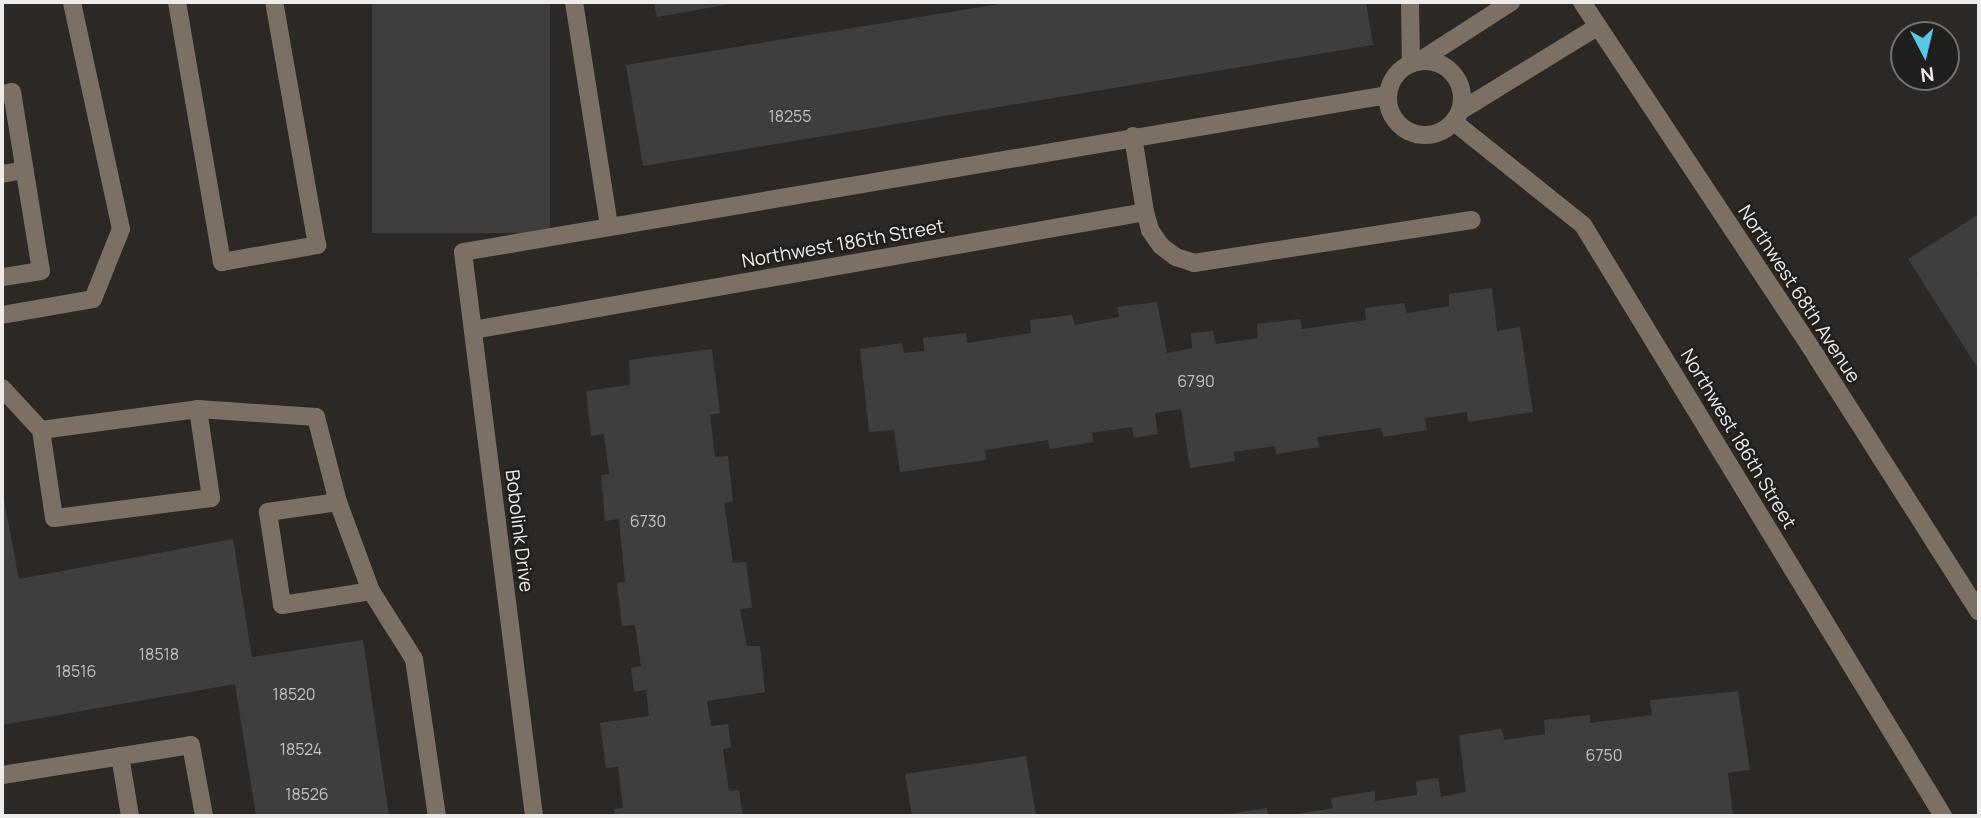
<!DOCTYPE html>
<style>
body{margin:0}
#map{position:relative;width:1981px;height:818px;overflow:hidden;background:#2b2826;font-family:Manrope,sans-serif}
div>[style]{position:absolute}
.building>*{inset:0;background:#403e3c;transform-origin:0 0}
.minor>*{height:18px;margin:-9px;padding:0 9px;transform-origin:9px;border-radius:9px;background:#7c7064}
.minor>.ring{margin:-9px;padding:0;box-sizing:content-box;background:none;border:18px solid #7c7064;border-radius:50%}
span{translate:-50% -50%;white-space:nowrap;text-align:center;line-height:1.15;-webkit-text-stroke:5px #211f1d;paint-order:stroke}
.number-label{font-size:16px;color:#c2c0be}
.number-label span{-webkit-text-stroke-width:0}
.street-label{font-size:19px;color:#edecea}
.frame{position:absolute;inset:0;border:4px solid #edecea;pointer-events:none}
.north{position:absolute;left:1890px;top:21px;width:70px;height:70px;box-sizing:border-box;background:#211f1d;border:2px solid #73716f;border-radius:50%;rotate:173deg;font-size:19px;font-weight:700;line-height:28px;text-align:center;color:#edecea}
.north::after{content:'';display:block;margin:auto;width:24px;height:32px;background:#59c8e5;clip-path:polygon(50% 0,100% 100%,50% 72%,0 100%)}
</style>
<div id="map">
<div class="building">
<i style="left:372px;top:2px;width:178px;height:231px"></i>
<i style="clip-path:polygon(654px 2px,736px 2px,736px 3px,657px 17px)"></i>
<i style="clip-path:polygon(1011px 2px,1366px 2px,1373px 45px,643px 166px,626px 65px)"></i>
<i style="clip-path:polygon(1979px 214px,1979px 271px,1976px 273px,1979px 277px,1979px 370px,1908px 259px)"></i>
<i style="clip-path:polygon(1492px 288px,1497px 331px,1520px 327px,1533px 412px,1468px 422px,1467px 412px,1425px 418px,1427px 430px,1383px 437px,1381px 428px,1317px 437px,1319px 447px,1276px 454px,1275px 446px,1234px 452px,1235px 461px,1190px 468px,1181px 409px,1155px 413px,1158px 434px,1134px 438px,1132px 427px,1092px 433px,1093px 442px,1050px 449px,1048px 440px,985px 450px,986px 460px,900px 472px,894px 430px,869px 432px,860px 349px,902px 343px,904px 353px,924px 351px,923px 338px,966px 333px,967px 343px,1031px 333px,1030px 320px,1072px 315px,1075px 325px,1119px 317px,1117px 307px,1157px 302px,1167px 353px,1192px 348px,1191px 333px,1213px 331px,1216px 344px,1258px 338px,1257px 324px,1300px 319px,1302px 329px,1366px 320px,1365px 308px,1404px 303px,1407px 313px,1449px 306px,1449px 294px)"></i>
<i style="clip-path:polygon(712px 349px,720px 413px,710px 415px,715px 457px,728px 456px,733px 501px,724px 503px,733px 563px,746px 562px,752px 608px,740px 609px,747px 646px,760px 646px,765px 692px,707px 701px,711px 726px,728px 724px,731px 747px,723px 749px,729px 791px,739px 790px,743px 816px,615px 816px,614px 809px,623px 808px,618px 767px,606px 768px,600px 723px,649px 716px,646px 690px,634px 692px,631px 668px,641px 666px,635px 625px,622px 626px,617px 583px,625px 582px,619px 519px,605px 521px,601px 475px,609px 474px,604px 434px,591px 436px,586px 391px,630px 385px,629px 360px)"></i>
<i style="clip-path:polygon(2px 489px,19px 579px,233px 539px,252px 657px,363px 640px,389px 816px,256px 816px,235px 684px,2px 725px)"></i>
<i style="clip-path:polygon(1738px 691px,1750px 770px,1728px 773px,1733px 816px,1286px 816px,1333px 808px,1331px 798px,1375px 791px,1375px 801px,1417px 795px,1416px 781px,1438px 778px,1441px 797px,1466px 792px,1459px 735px,1502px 729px,1504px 740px,1545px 734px,1544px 720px,1590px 715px,1590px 723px,1652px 715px,1650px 700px)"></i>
<i style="clip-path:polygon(1026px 756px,1036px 816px,912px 816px,905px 774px)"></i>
<i style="clip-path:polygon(1267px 808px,1268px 816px,1222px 816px,1222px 815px)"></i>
</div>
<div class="minor">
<i style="left:177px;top:2px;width:264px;rotate:80.2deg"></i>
<i style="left:222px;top:262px;width:97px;rotate:-10.1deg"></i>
<i style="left:317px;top:245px;width:247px;rotate:-100deg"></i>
<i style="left:574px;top:2px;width:227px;rotate:81.1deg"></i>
<i style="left:1410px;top:2px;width:62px;rotate:89.1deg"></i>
<i style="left:1582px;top:2px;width:424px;rotate:56.5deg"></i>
<i style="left:1816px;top:356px;width:303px;rotate:57.5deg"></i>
<i class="ring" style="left:1388px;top:61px;width:56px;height:56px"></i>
<i style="left:1418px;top:62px;width:111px;rotate:-32.8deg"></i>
<i style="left:2px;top:94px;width:10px;rotate:-11deg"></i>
<i style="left:12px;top:92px;width:181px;rotate:80.8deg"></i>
<i style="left:41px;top:271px;width:39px;rotate:171deg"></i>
<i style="left:1460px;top:111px;width:161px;rotate:-31.5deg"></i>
<i style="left:1454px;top:122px;width:165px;rotate:38.6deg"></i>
<i style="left:1583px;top:225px;width:692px;rotate:58.65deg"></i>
<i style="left:2px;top:174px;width:23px;rotate:-10deg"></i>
<i style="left:1145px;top:212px;width:19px;rotate:74deg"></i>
<i style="left:1150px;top:230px;width:19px;rotate:55deg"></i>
<i style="left:1161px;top:246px;width:19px;rotate:36deg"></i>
<i style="left:1176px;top:257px;width:19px;rotate:18deg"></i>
<i style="left:1194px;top:263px;width:281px;rotate:-8.8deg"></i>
<i style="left:2px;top:315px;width:92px;rotate:-10deg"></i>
<i style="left:93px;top:299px;width:75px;rotate:-68.2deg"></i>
<i style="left:121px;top:229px;width:232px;rotate:-102.2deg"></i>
<i style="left:473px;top:330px;width:682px;rotate:-9.96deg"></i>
<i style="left:1145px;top:212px;width:77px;rotate:-99deg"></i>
<i style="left:2px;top:388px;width:57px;rotate:47.1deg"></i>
<i style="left:198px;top:409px;width:90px;rotate:81.7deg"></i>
<i style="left:211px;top:498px;width:158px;rotate:172.7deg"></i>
<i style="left:54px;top:518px;width:89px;rotate:-98.4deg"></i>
<i style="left:41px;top:430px;width:158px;rotate:-7.6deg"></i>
<i style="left:198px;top:409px;width:118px;rotate:3.9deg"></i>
<i style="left:316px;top:417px;width:88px;rotate:75.5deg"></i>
<i style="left:338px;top:502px;width:95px;rotate:69.7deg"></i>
<i style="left:371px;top:591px;width:80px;rotate:57.7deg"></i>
<i style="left:414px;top:659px;width:159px;rotate:81.7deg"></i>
<i style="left:338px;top:502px;width:71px;rotate:171.9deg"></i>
<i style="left:268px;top:512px;width:94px;rotate:81.4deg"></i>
<i style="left:282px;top:605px;width:90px;rotate:-8.9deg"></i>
<i style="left:120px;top:756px;width:61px;rotate:80.5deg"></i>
<i style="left:2px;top:775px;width:191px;rotate:-9deg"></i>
<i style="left:191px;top:745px;width:72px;rotate:79.6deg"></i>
<i style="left:534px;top:816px;width:568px;rotate:-97.18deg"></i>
<i style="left:463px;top:252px;width:937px;rotate:-9.64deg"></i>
</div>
<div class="number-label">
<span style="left:790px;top:116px">18255</span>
<span style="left:1196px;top:381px">6790</span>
<span style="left:648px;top:521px">6730</span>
<span style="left:159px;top:654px">18518</span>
<span style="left:76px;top:671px">18516</span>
<span style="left:294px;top:694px">18520</span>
<span style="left:301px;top:749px">18524</span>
<span style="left:1604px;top:755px">6750</span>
<span style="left:307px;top:794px">18526</span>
</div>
<div class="street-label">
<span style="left:843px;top:244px;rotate:-10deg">Northwest 186th Street</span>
<span style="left:1799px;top:294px;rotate:57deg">Northwest 68th Avenue</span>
<span style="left:1738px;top:439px;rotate:59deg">Northwest 186th Street</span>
<span style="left:519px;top:531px;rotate:83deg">Bobolink Drive</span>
</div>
<div class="frame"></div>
<div class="north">N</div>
</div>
